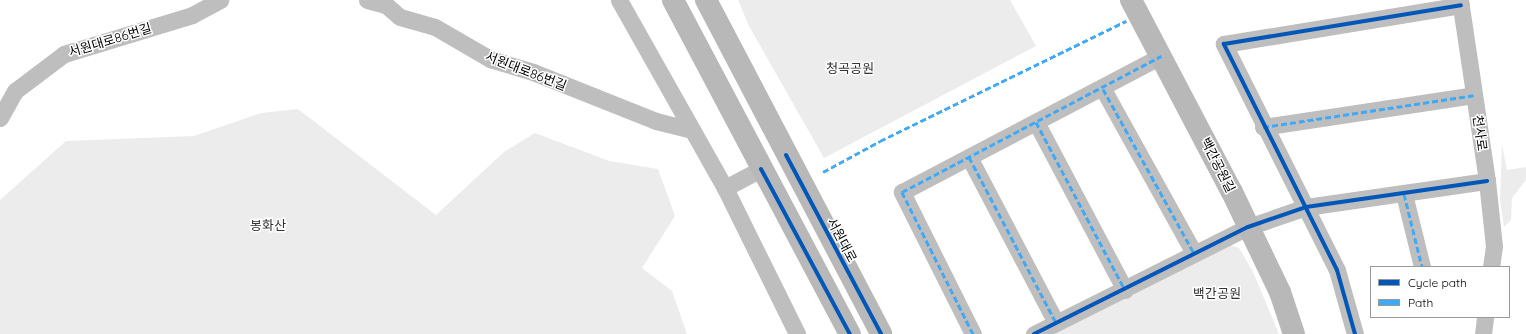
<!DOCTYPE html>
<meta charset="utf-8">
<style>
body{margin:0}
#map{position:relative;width:1526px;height:334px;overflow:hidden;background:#fff;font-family:Quicksand,"Noto Sans KR",sans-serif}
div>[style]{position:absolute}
.green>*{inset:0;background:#ececec}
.street>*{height:17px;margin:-8.5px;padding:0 8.5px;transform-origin:8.5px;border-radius:8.5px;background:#bebebe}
.secondary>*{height:22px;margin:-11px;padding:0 11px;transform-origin:11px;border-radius:11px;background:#b8b8b8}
.quiet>*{height:3px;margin-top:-1.5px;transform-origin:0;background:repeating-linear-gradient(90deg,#3fa9f5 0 6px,transparent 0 9px)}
.cycleway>*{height:4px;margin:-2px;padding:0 2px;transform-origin:2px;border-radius:2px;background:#0057b8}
span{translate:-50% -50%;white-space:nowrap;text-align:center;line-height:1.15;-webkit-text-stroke:3px #fff;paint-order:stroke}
.street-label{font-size:13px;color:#000}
.park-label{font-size:13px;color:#333}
.legend{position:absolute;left:1370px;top:266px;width:140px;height:52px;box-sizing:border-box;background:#fff;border:1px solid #999;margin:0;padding:5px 7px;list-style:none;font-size:12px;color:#000}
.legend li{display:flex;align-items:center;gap:8px;height:20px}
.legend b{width:20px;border:1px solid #999}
</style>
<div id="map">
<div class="green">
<i style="clip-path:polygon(738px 0,1010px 0,1036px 46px,824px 158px,749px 26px)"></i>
<i style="clip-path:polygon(298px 109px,436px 215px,504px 152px,535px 133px,609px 161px,658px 169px,675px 216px,642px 268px,672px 291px,687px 334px,0 334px,0 200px,66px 141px,194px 136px,261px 113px)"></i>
<i style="clip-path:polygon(1502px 145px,1507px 170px,1526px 167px,1526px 180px,1512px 198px,1511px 220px,1504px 227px,1500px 199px)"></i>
<i style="clip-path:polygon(1231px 245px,1239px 248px,1253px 272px,1279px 334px,1047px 334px,1223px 246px)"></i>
</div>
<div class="street">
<i style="left:367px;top:0;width:20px;rotate:15deg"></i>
<i style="left:386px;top:5px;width:18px;rotate:41deg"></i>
<i style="left:400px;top:17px;width:36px;rotate:16deg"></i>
<i style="left:435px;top:27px;width:64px;rotate:30.2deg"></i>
<i style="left:490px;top:59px;width:45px;rotate:16.8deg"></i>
<i style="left:533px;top:72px;width:132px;rotate:21.7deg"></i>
<i style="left:656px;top:121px;width:37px;rotate:14deg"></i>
<i style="left:619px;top:0;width:216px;rotate:60.6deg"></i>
<i style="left:725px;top:188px;width:163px;rotate:63.7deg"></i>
<i style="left:1460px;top:0;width:183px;rotate:81.5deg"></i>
<i style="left:1487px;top:181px;width:65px;rotate:83.9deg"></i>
<i style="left:1494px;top:246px;width:21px;rotate:98deg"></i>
<i style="left:1103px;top:89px;width:188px;rotate:61deg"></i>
<i style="left:0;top:118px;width:31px;rotate:-61deg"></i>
<i style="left:15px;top:91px;width:61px;rotate:-37.1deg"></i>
<i style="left:64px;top:54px;width:134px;rotate:-16.9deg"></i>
<i style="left:192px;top:15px;width:32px;rotate:-28deg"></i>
<i style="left:1036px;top:122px;width:190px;rotate:62.1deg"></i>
<i style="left:1263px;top:127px;width:213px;rotate:-8.6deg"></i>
<i style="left:969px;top:157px;width:187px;rotate:62.3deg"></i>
<i style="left:725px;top:188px;width:41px;rotate:-27.8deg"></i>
<i style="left:1404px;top:194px;width:75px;rotate:76.1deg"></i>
<i style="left:973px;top:334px;width:159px;rotate:-116.6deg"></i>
<i style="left:902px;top:192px;width:293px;rotate:-27.7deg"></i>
<i style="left:1034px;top:334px;width:239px;rotate:-26.6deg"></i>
<i style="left:1248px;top:227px;width:61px;rotate:-19deg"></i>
<i style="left:1306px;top:207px;width:183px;rotate:-8.2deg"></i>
<i style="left:1355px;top:334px;width:66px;rotate:-105.7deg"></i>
<i style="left:1337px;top:270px;width:253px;rotate:-116.6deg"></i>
<i style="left:1224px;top:44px;width:240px;rotate:-9.3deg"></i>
<i style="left:1483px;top:334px;width:17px;rotate:-83deg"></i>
</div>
<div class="secondary">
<i style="left:673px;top:0;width:378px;rotate:62.1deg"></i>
<i style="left:706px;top:0;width:377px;rotate:62.3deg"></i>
<i style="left:1131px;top:0;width:217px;rotate:62.3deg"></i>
<i style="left:1232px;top:192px;width:111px;rotate:64.4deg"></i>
<i style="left:1280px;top:292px;width:44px;rotate:71.6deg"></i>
</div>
<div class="quiet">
<i style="left:1103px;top:89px;width:188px;rotate:61deg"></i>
<i style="left:1036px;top:122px;width:190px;rotate:62.1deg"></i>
<i style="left:1263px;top:127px;width:213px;rotate:-8.6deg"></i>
<i style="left:969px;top:157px;width:187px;rotate:62.3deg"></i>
<i style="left:823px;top:172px;width:65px;rotate:-28.5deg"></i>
<i style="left:880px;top:141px;width:274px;rotate:-26deg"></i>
<i style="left:1404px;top:194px;width:75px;rotate:76.1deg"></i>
<i style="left:973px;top:334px;width:159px;rotate:-116.6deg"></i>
<i style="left:902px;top:192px;width:293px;rotate:-27.7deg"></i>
</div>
<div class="cycleway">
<i style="left:786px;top:155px;width:203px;rotate:62deg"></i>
<i style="left:761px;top:169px;width:187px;rotate:61.7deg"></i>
<i style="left:1034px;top:334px;width:239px;rotate:-26.6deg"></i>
<i style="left:1248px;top:227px;width:61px;rotate:-19deg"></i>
<i style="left:1306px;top:207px;width:183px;rotate:-8.2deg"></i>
<i style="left:1355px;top:334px;width:66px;rotate:-105.7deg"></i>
<i style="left:1337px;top:270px;width:253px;rotate:-116.6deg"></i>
<i style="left:1224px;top:44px;width:240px;rotate:-9.3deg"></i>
</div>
<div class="street-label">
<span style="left:110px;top:40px;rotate:-17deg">서원대로86번길</span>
<span style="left:526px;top:71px;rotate:21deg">서원대로86번길</span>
<span style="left:1480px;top:133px;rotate:82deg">천사로</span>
<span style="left:1218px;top:165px;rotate:63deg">백간공원길</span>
<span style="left:842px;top:240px;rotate:62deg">서원대로</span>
</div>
<div class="park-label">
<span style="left:850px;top:68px">청곡공원</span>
<span style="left:268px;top:225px">봉화산</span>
<span style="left:1217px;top:293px">백간공원</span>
</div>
<ul class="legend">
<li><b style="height:5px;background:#0057b8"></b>Cycle path</li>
<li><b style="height:5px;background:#3fa9f5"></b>Path</li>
</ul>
</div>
